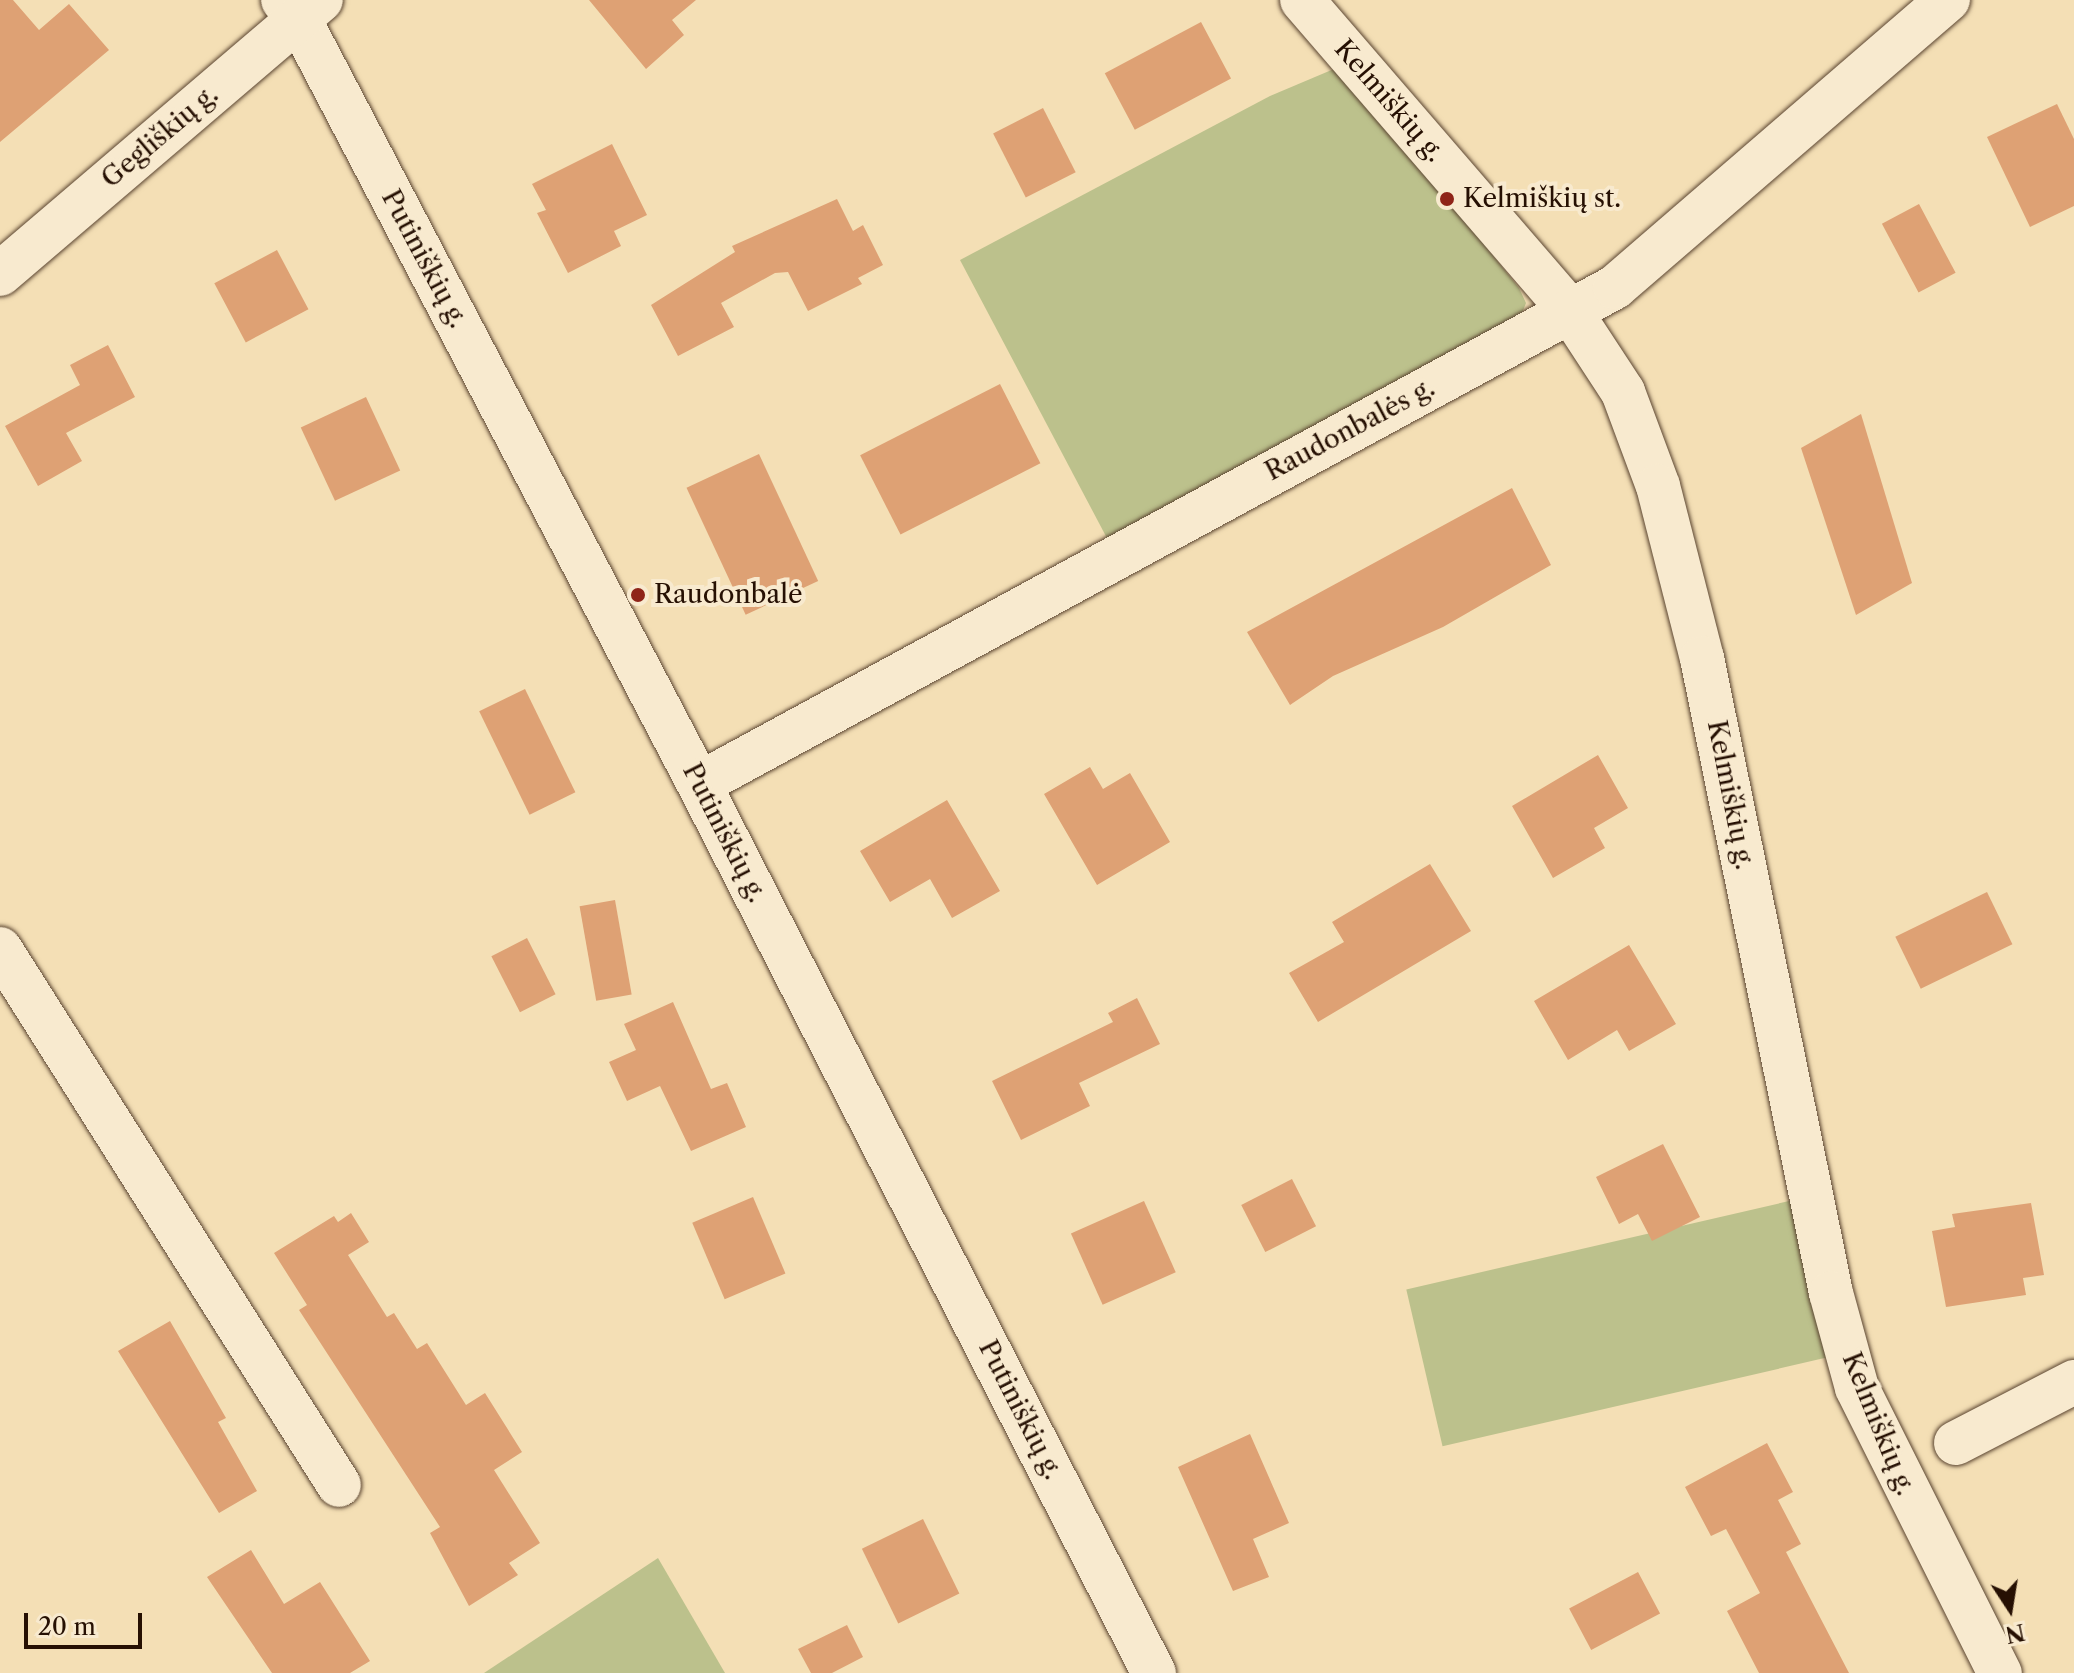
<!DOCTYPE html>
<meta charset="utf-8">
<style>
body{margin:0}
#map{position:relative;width:2074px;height:1673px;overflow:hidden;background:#f4dfb5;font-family:"Libre Caslon Text",serif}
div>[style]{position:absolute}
.green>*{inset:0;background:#bcc18c;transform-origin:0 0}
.building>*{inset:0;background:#dea174;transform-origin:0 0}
.roads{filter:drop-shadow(0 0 2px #5a4430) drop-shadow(0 0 2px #5a4430)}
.minor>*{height:44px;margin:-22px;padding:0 22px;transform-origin:22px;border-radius:22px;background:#f8eacf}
.dots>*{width:22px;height:22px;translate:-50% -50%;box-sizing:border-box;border:4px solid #f8eacf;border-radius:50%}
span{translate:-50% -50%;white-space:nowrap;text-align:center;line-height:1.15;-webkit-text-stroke:8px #f8eacf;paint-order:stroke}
.street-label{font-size:26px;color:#261003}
.poi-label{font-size:26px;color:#261003}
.left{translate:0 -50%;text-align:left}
.north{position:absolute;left:1970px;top:1569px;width:80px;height:80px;-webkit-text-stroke:6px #f8eacf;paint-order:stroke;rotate:168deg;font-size:22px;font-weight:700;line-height:32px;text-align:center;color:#261003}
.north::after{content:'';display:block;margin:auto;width:28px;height:36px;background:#261003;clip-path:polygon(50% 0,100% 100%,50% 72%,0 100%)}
.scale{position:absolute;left:24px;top:1613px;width:118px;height:36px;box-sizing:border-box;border:4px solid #261003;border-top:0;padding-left:10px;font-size:24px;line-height:28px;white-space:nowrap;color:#261003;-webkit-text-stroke:6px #f8eacf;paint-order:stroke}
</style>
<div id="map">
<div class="green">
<i style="clip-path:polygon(1341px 66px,1519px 288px,1526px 303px,1520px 318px,1109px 542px,960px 260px,1270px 96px)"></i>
<i style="left:1798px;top:1199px;width:161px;height:402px;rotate:77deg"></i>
<i style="clip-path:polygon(658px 1558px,725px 1673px,484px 1673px)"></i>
</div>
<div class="building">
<i style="clip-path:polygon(0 0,13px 0,39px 30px,69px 4px,109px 50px,0 142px)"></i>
<i style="clip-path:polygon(589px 0,696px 0,672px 20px,684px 35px,646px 69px)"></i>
<i style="left:1201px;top:22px;width:64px;height:109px;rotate:62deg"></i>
<i style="clip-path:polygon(2057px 104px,2074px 139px,2074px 206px,2030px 227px,1987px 137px)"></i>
<i style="left:1043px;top:108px;width:72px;height:56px;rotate:63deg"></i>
<i style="clip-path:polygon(612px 144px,647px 215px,614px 231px,621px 246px,568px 273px,537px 213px,546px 210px,532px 184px)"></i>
<i style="clip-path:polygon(837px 199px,853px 231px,863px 225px,883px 265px,858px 278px,862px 284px,808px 311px,788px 272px,775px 273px,721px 303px,734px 327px,678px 356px,651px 305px,735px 252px,732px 246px)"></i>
<i style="left:1919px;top:204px;width:78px;height:42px;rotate:62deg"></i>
<i style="left:277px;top:250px;width:67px;height:71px;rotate:62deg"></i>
<i style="clip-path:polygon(108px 345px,135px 397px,66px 433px,82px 461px,38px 486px,5px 426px,80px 385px,70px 365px)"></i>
<i style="left:1000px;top:384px;width:89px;height:157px;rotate:63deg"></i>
<i style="left:366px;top:397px;width:81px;height:72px;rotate:65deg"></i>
<i style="clip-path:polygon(1861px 414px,1912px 583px,1856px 615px,1801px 448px)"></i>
<i style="left:759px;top:454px;width:140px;height:80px;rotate:65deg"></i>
<i style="clip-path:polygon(1512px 488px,1551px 565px,1443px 627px,1333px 676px,1290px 705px,1247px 632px)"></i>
<i style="left:525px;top:689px;width:115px;height:51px;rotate:64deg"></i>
<i style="clip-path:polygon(1598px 755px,1628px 808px,1594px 828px,1605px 848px,1553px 878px,1512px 806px)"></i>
<i style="clip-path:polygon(1090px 767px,1103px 789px,1130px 773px,1170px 842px,1097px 885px,1044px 794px)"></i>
<i style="clip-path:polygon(947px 800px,1000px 891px,952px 918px,930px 879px,890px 902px,860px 851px)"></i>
<i style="clip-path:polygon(1430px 864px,1471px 931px,1318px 1022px,1289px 973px,1344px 942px,1332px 922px)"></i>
<i style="left:1987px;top:892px;width:58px;height:102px;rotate:64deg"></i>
<i style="left:615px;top:900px;width:96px;height:36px;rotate:80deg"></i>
<i style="left:527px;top:938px;width:63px;height:40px;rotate:63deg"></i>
<i style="clip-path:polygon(1629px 945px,1676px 1024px,1629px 1051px,1617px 1030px,1568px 1060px,1534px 1001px)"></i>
<i style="clip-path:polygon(1137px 998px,1160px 1044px,1079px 1083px,1090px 1106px,1021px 1140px,992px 1081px,1113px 1022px,1108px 1013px)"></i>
<i style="clip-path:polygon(673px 1002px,711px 1089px,727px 1083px,746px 1127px,691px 1151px,660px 1086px,627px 1101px,609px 1062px,636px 1050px,624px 1024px)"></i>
<i style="clip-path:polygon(1663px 1144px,1700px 1217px,1652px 1241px,1638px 1214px,1619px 1224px,1596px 1177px)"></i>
<i style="left:1292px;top:1179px;width:53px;height:57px;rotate:63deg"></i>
<i style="left:753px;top:1197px;width:83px;height:66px;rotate:67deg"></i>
<i style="left:1144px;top:1201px;width:78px;height:80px;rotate:66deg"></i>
<i style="clip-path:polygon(2031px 1203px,2044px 1275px,2023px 1278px,2026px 1295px,1946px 1307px,1932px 1231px,1955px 1227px,1952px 1214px)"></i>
<i style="clip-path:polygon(351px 1213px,369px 1242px,348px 1255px,387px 1317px,394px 1313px,417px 1349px,427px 1343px,466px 1405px,485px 1393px,522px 1452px,494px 1470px,540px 1543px,509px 1563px,518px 1575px,469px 1606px,430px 1533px,440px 1527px,299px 1310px,307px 1305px,274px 1253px,334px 1216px,338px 1222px)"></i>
<i style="clip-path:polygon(170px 1321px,226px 1418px,218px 1422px,257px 1491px,219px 1513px,118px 1351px)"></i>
<i style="clip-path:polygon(1250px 1434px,1289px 1523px,1253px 1539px,1269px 1577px,1233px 1591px,1178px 1467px)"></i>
<i style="clip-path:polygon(1767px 1443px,1793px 1492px,1778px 1500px,1801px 1544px,1786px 1552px,1849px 1673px,1759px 1673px,1727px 1611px,1760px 1593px,1726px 1529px,1711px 1536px,1685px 1487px)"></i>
<i style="left:923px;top:1519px;width:83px;height:68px;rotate:64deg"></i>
<i style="clip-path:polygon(251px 1550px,284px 1604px,320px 1582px,370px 1661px,350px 1673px,272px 1673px,207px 1577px)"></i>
<i style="left:1638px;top:1572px;width:47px;height:78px;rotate:62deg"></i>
<i style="clip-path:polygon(847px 1625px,863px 1657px,832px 1673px,811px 1673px,798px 1649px)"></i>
</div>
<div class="roads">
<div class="minor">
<i style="left:283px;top:0;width:25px;rotate:50deg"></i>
<i style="left:299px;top:19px;width:863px;rotate:62.4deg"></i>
<i style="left:699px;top:784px;width:999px;rotate:62.9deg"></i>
<i style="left:1302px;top:0;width:411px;rotate:49.2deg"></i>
<i style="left:1570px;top:311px;width:97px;rotate:56.8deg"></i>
<i style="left:1623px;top:392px;width:100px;rotate:69.6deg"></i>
<i style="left:1658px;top:486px;width:178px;rotate:75.7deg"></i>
<i style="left:1702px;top:658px;width:648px;rotate:78.52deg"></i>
<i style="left:1831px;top:1293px;width:98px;rotate:74.7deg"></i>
<i style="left:1857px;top:1388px;width:319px;rotate:63.4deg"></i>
<i style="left:0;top:274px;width:422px;rotate:-40.5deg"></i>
<i style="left:699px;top:784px;width:1042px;rotate:-28.48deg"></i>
<i style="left:1615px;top:287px;width:440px;rotate:-40.8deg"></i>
<i style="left:0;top:949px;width:634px;rotate:57.69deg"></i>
<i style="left:1956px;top:1443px;width:133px;rotate:-27.3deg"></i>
</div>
</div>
<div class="dots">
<i style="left:1447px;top:199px;background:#8f2418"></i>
<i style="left:638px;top:595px;background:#8f2418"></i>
</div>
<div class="street-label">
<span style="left:1389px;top:101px;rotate:49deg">Kelmiškių g.</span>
<span style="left:160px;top:137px;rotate:-40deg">Gegliškių g.</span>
<span style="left:424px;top:259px;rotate:62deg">Putiniškių g.</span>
<span style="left:1350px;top:430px;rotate:-28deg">Raudonbalės g.</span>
<span style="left:1730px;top:795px;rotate:79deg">Kelmiškių g.</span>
<span style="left:724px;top:833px;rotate:63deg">Putiniškių g.</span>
<span style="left:1020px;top:1410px;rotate:63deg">Putiniškių g.</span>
<span style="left:1878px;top:1424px;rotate:68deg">Kelmiškių g.</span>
</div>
<div class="poi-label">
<span class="left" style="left:1463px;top:199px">Kelmiškių st.</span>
<span class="left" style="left:654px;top:595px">Raudonbalė</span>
</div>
<div class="north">N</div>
<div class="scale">20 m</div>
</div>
